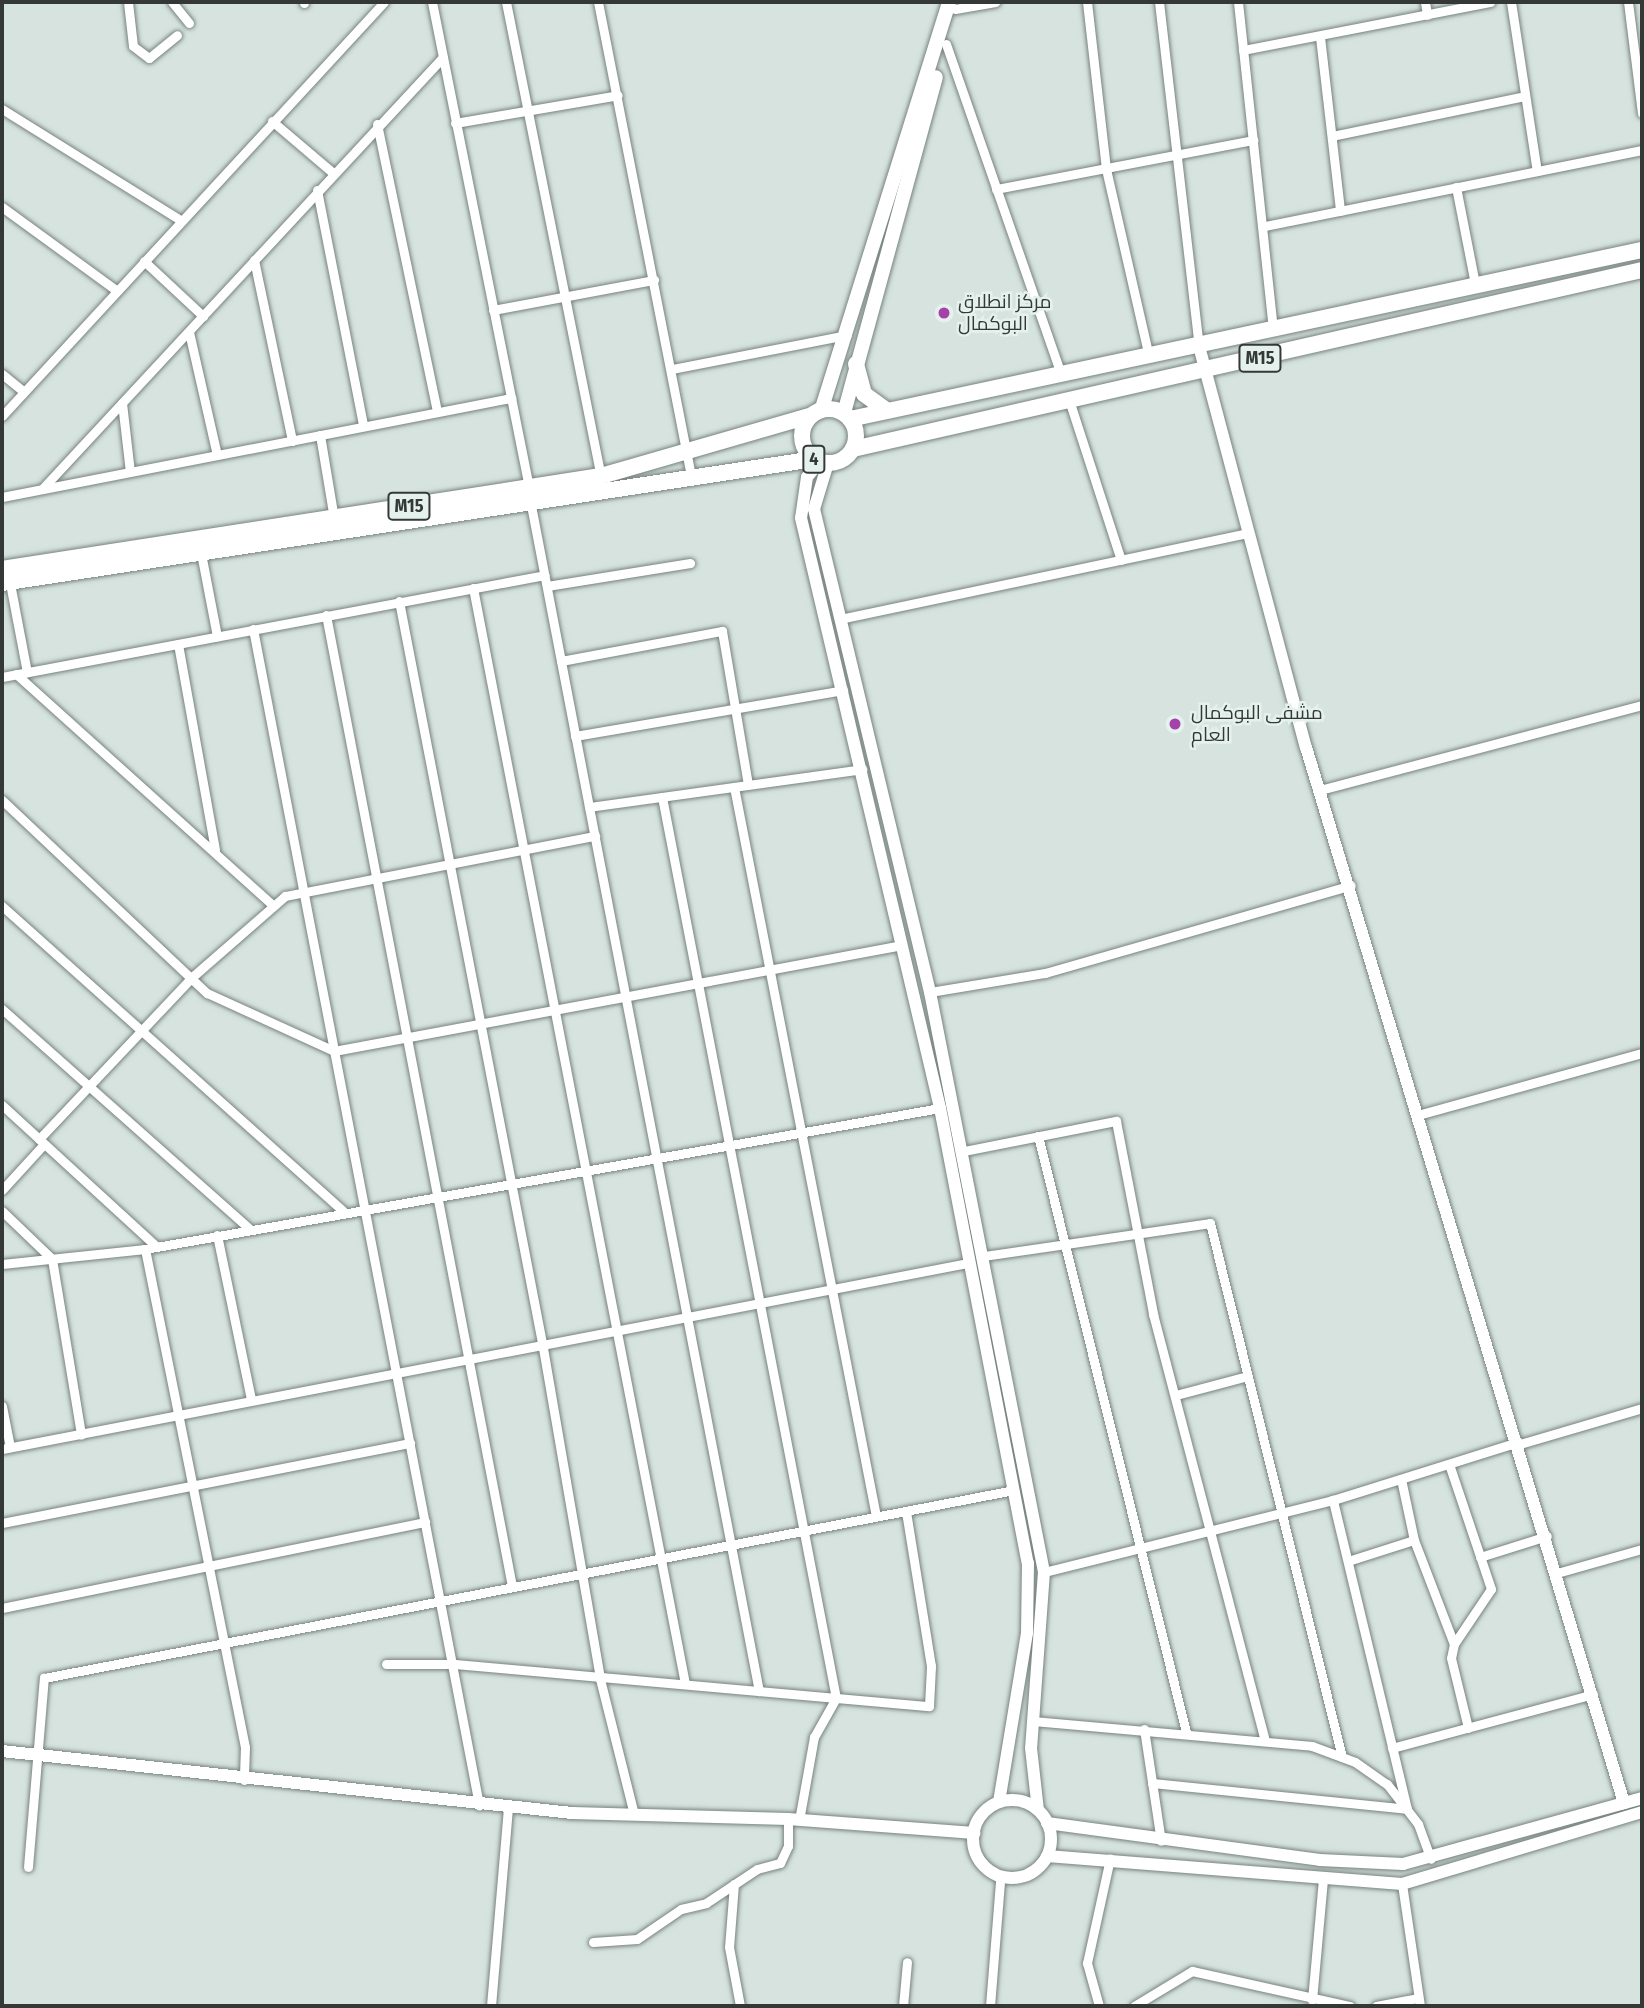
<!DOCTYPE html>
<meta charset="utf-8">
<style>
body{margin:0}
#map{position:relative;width:1644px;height:2008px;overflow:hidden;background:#d6e3df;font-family:"Fira Sans Condensed",Cairo,sans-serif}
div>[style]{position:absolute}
.roads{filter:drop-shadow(0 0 2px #78837f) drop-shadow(0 0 2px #78837f)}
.street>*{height:9px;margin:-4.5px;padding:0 4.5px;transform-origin:4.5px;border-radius:4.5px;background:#fff}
.secondary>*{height:12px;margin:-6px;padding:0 6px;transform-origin:6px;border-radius:6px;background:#fff}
.secondary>.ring{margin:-6px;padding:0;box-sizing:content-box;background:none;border:12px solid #fff;border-radius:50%}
.primary>*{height:14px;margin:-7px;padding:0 7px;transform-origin:7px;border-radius:7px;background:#fff}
.highway>*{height:16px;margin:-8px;padding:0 8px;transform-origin:8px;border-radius:8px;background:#fff}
.highway>.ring{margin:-8px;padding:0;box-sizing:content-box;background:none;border:16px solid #fff;border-radius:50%}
.dots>*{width:19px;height:19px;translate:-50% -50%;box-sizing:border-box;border:4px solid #e4f1ec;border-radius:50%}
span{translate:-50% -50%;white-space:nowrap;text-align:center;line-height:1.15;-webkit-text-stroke:5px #e4f1ec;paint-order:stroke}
.shield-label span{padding:2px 5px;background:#e4f1ec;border:2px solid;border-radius:5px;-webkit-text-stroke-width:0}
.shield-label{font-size:18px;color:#343937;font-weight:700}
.poi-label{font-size:19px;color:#343937}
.left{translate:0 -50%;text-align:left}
.frame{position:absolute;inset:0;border:4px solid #343937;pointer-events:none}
</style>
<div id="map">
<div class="roads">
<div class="street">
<i style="left:128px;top:2px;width:44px;rotate:83.5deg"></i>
<i style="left:133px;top:46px;width:20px;rotate:37deg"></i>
<i style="left:149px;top:58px;width:36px;rotate:-39deg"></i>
<i style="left:172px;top:2px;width:27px;rotate:51deg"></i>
<i style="left:304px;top:2px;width:1px;rotate:90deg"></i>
<i style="left:432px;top:2px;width:495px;rotate:78.7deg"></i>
<i style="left:506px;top:2px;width:483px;rotate:78.7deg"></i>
<i style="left:598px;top:2px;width:483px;rotate:78.9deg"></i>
<i style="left:1087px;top:2px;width:168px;rotate:83.5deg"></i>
<i style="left:1106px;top:169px;width:192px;rotate:77.1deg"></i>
<i style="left:1159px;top:2px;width:346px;rotate:83.4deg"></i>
<i style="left:1238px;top:2px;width:328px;rotate:83.9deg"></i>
<i style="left:1425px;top:2px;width:13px;rotate:81deg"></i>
<i style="left:1511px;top:2px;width:171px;rotate:81.3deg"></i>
<i style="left:1628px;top:2px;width:112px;rotate:82.8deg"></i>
<i style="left:955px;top:9px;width:41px;rotate:-9.9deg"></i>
<i style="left:1320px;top:37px;width:175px;rotate:83.4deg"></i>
<i style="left:946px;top:44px;width:349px;rotate:70.8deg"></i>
<i style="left:1243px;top:50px;width:252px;rotate:-11deg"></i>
<i style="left:2px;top:109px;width:210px;rotate:31.9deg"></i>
<i style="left:272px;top:121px;width:80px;rotate:40.4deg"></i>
<i style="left:455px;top:123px;width:165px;rotate:-9.7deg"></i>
<i style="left:377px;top:124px;width:293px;rotate:78.2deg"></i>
<i style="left:1332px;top:136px;width:197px;rotate:-11.7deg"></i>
<i style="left:1456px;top:187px;width:99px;rotate:78.9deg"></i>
<i style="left:996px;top:189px;width:262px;rotate:-10.8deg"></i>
<i style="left:317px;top:190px;width:239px;rotate:78.9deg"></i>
<i style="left:2px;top:207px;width:142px;rotate:36.1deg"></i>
<i style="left:1265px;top:226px;width:385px;rotate:-11.4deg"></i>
<i style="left:254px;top:260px;width:185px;rotate:78.1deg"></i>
<i style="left:144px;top:261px;width:81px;rotate:43deg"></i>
<i style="left:493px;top:310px;width:164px;rotate:-10.6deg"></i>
<i style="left:189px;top:332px;width:126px;rotate:77.2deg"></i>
<i style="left:672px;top:369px;width:178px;rotate:-11deg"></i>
<i style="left:2px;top:374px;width:27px;rotate:39deg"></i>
<i style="left:1069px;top:400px;width:168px;rotate:72deg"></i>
<i style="left:122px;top:403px;width:69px;rotate:83.4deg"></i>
<i style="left:2px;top:416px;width:563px;rotate:-47.3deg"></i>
<i style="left:320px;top:435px;width:85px;rotate:80.5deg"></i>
<i style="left:42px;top:489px;width:589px;rotate:-47.13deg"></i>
<i style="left:2px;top:497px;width:519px;rotate:-11.01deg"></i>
<i style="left:530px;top:500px;width:1213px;rotate:79.12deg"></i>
<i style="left:200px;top:548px;width:90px;rotate:79.1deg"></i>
<i style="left:9px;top:578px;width:96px;rotate:79.2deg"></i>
<i style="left:547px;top:586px;width:145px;rotate:-9.1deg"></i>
<i style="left:473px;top:588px;width:1116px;rotate:79.05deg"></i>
<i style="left:399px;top:601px;width:761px;rotate:79.09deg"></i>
<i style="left:543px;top:1348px;width:336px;rotate:80.2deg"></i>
<i style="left:600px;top:1679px;width:139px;rotate:75.9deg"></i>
<i style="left:326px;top:615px;width:989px;rotate:79.16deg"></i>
<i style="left:840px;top:619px;width:414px;rotate:-11.9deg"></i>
<i style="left:253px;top:629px;width:1198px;rotate:79.12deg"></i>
<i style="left:178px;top:644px;width:209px;rotate:79.8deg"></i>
<i style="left:561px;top:661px;width:164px;rotate:-10.6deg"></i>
<i style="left:722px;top:631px;width:156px;rotate:80.4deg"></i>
<i style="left:16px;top:674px;width:343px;rotate:42deg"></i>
<i style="left:2px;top:677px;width:552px;rotate:-10.64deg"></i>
<i style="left:575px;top:736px;width:272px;rotate:-9.7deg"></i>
<i style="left:734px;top:787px;width:743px;rotate:78.98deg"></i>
<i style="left:1320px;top:790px;width:333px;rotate:-14.8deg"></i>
<i style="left:662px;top:797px;width:918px;rotate:79.07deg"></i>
<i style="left:836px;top:1698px;width:45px;rotate:119.4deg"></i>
<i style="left:814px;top:1737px;width:84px;rotate:100.2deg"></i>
<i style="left:2px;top:800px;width:282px;rotate:43.3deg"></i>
<i style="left:207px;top:993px;width:140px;rotate:24.5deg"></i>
<i style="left:334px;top:1051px;width:578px;rotate:-10.57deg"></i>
<i style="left:589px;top:807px;width:276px;rotate:-7.9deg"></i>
<i style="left:2px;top:906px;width:457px;rotate:41.8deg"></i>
<i style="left:930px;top:992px;width:117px;rotate:-9.4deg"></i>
<i style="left:1045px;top:973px;width:318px;rotate:-16deg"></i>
<i style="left:2px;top:1009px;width:330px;rotate:41.6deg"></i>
<i style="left:2px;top:1105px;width:210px;rotate:42.5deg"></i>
<i style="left:1418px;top:1115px;width:232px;rotate:-15.5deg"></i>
<i style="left:1038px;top:1136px;width:614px;rotate:76.05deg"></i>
<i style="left:39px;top:1139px;width:221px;rotate:-46.6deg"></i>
<i style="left:191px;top:978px;width:125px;rotate:-41.1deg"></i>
<i style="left:285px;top:896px;width:316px;rotate:-11deg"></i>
<i style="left:964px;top:1151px;width:155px;rotate:-11.2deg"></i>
<i style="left:1116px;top:1121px;width:197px;rotate:79.1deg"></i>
<i style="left:1153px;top:1314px;width:438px;rotate:75.3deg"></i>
<i style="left:2px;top:1190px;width:62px;rotate:-47.6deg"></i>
<i style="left:2px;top:1211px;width:69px;rotate:43.8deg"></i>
<i style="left:52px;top:1259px;width:178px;rotate:80.6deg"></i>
<i style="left:217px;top:1235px;width:167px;rotate:78.3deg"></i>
<i style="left:145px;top:1249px;width:508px;rotate:78.65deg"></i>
<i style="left:245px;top:1747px;width:33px;rotate:92deg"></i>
<i style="left:984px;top:1256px;width:228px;rotate:-8.3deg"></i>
<i style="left:1210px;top:1223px;width:550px;rotate:76.12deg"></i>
<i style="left:2px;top:1264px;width:144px;rotate:-6deg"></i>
<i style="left:145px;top:1249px;width:807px;rotate:-10.06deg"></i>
<i style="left:1176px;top:1395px;width:74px;rotate:-14.8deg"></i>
<i style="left:2px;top:1406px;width:42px;rotate:79deg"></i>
<i style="left:1520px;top:1444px;width:127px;rotate:-16.4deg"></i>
<i style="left:2px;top:1449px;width:984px;rotate:-10.9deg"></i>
<i style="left:1449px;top:1464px;width:132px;rotate:71.4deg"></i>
<i style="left:1491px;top:1589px;width:66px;rotate:123.9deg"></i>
<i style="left:1454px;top:1644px;width:14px;rotate:102deg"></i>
<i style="left:1451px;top:1658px;width:72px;rotate:76.3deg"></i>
<i style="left:1401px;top:1479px;width:62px;rotate:78deg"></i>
<i style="left:1414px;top:1540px;width:111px;rotate:69deg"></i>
<i style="left:2px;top:1523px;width:416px;rotate:-11.1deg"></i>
<i style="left:1480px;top:1557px;width:70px;rotate:-17.4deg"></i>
<i style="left:1348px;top:1561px;width:69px;rotate:-17.7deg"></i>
<i style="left:1044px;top:1572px;width:298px;rotate:-14deg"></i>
<i style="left:1333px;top:1500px;width:194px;rotate:-17.4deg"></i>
<i style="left:1557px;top:1573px;width:88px;rotate:-15.8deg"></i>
<i style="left:2px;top:1608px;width:432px;rotate:-11.5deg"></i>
<i style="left:386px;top:1664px;width:69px"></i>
<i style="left:455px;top:1664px;width:476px;rotate:5.1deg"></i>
<i style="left:929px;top:1706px;width:40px;rotate:-87.1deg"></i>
<i style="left:931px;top:1666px;width:157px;rotate:-99.2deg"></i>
<i style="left:1033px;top:1721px;width:280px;rotate:5.1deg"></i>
<i style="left:1312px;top:1746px;width:46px;rotate:20.4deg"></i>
<i style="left:1355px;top:1762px;width:39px;rotate:35deg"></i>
<i style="left:1387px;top:1784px;width:51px;rotate:52.2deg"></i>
<i style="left:1418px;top:1824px;width:37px;rotate:70deg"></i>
<i style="left:1144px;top:1729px;width:113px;rotate:81.4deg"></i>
<i style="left:1392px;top:1748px;width:208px;rotate:-15deg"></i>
<i style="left:1152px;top:1783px;width:256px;rotate:5.8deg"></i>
<i style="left:1407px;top:1809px;width:318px;rotate:-103.5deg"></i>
<i style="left:28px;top:1867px;width:190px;rotate:-85.2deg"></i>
<i style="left:44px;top:1678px;width:988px;rotate:-10.97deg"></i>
<i style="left:734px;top:1884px;width:63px;rotate:94.5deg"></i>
<i style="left:729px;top:1947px;width:60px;rotate:79.4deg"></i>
<i style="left:1402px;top:1884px;width:123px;rotate:81.6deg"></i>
<i style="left:593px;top:1942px;width:44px;rotate:-3.9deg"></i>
<i style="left:637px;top:1939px;width:53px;rotate:-34.3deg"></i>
<i style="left:681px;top:1909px;width:26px;rotate:-13deg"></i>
<i style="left:706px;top:1903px;width:61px;rotate:-33.7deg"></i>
<i style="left:757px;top:1869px;width:24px;rotate:-15deg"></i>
<i style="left:780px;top:1863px;width:19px;rotate:-65deg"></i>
<i style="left:788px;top:1846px;width:27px;rotate:-90deg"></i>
<i style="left:1312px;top:2000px;width:122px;rotate:-84.8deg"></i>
<i style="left:491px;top:2006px;width:200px;rotate:-85.1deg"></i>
<i style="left:903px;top:2006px;width:44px;rotate:-84.8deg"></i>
<i style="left:990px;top:2006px;width:125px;rotate:-85.4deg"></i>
<i style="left:1099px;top:2006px;width:45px;rotate:-105.6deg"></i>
<i style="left:1087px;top:1963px;width:107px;rotate:-77.6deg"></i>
<i style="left:1134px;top:2006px;width:68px;rotate:-31.1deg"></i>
<i style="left:1192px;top:1971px;width:162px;rotate:12.5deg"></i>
<i style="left:1376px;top:2006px;width:43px;rotate:-10.8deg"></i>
</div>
<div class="secondary">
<i style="left:1199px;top:346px;width:415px;rotate:75.1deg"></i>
<i style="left:1306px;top:747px;width:1103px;rotate:73.24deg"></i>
<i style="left:820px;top:462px;width:20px;rotate:131deg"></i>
<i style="left:807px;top:477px;width:41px;rotate:98.3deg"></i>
<i style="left:801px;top:518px;width:606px;rotate:76.74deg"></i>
<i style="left:940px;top:1108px;width:463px;rotate:79.1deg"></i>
<i style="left:1028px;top:1563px;width:70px;rotate:90.8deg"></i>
<i style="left:1027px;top:1633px;width:171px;rotate:99.4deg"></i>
<i style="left:828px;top:463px;width:48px;rotate:106.9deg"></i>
<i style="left:814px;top:509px;width:497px;rotate:76.5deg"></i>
<i style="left:930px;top:992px;width:591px;rotate:78.88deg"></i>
<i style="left:1044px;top:1572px;width:176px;rotate:94.2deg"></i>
<i style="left:1031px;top:1748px;width:62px;rotate:83.6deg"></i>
<i style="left:2px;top:1751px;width:573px;rotate:6.21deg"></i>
<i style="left:572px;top:1813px;width:216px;rotate:1.6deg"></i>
<i style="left:788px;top:1819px;width:187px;rotate:4.3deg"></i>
<i class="ring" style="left:973px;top:1800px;width:66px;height:66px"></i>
<i style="left:1047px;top:1823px;width:275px;rotate:7.7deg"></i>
<i style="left:1320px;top:1860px;width:83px;rotate:2.8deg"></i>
<i style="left:1403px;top:1864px;width:248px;rotate:-15.4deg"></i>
<i style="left:1047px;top:1856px;width:356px;rotate:4.5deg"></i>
<i style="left:1402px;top:1884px;width:251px;rotate:-16.7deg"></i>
</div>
<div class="primary">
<i style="left:821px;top:411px;width:429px;rotate:-72.6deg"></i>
<i style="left:844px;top:413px;width:348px;rotate:-74.7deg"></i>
</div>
<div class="highway">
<i style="left:856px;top:364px;width:31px;rotate:75deg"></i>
<i style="left:864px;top:394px;width:26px;rotate:36deg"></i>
<i class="ring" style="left:802px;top:409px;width:38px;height:38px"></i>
<i style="left:850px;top:419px;width:810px;rotate:-12.05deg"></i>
<i style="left:853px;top:449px;width:809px;rotate:-12.78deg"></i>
<i style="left:2px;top:569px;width:606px;rotate:-8.83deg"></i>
<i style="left:601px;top:476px;width:216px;rotate:-16.1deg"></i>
<i style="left:2px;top:583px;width:821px;rotate:-8.68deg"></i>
</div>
</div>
<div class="dots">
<i style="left:944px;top:313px;background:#a542a9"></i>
<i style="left:1175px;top:724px;background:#a542a9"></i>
</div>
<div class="shield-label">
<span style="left:1260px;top:358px">M15</span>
<span style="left:814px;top:459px">4</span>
<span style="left:409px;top:506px">M15</span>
</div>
<div class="poi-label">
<span class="left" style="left:958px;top:313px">مركز انطلاق<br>البوكمال</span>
<span class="left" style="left:1191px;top:724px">مشفى البوكمال<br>العام</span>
</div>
<div class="frame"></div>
</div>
